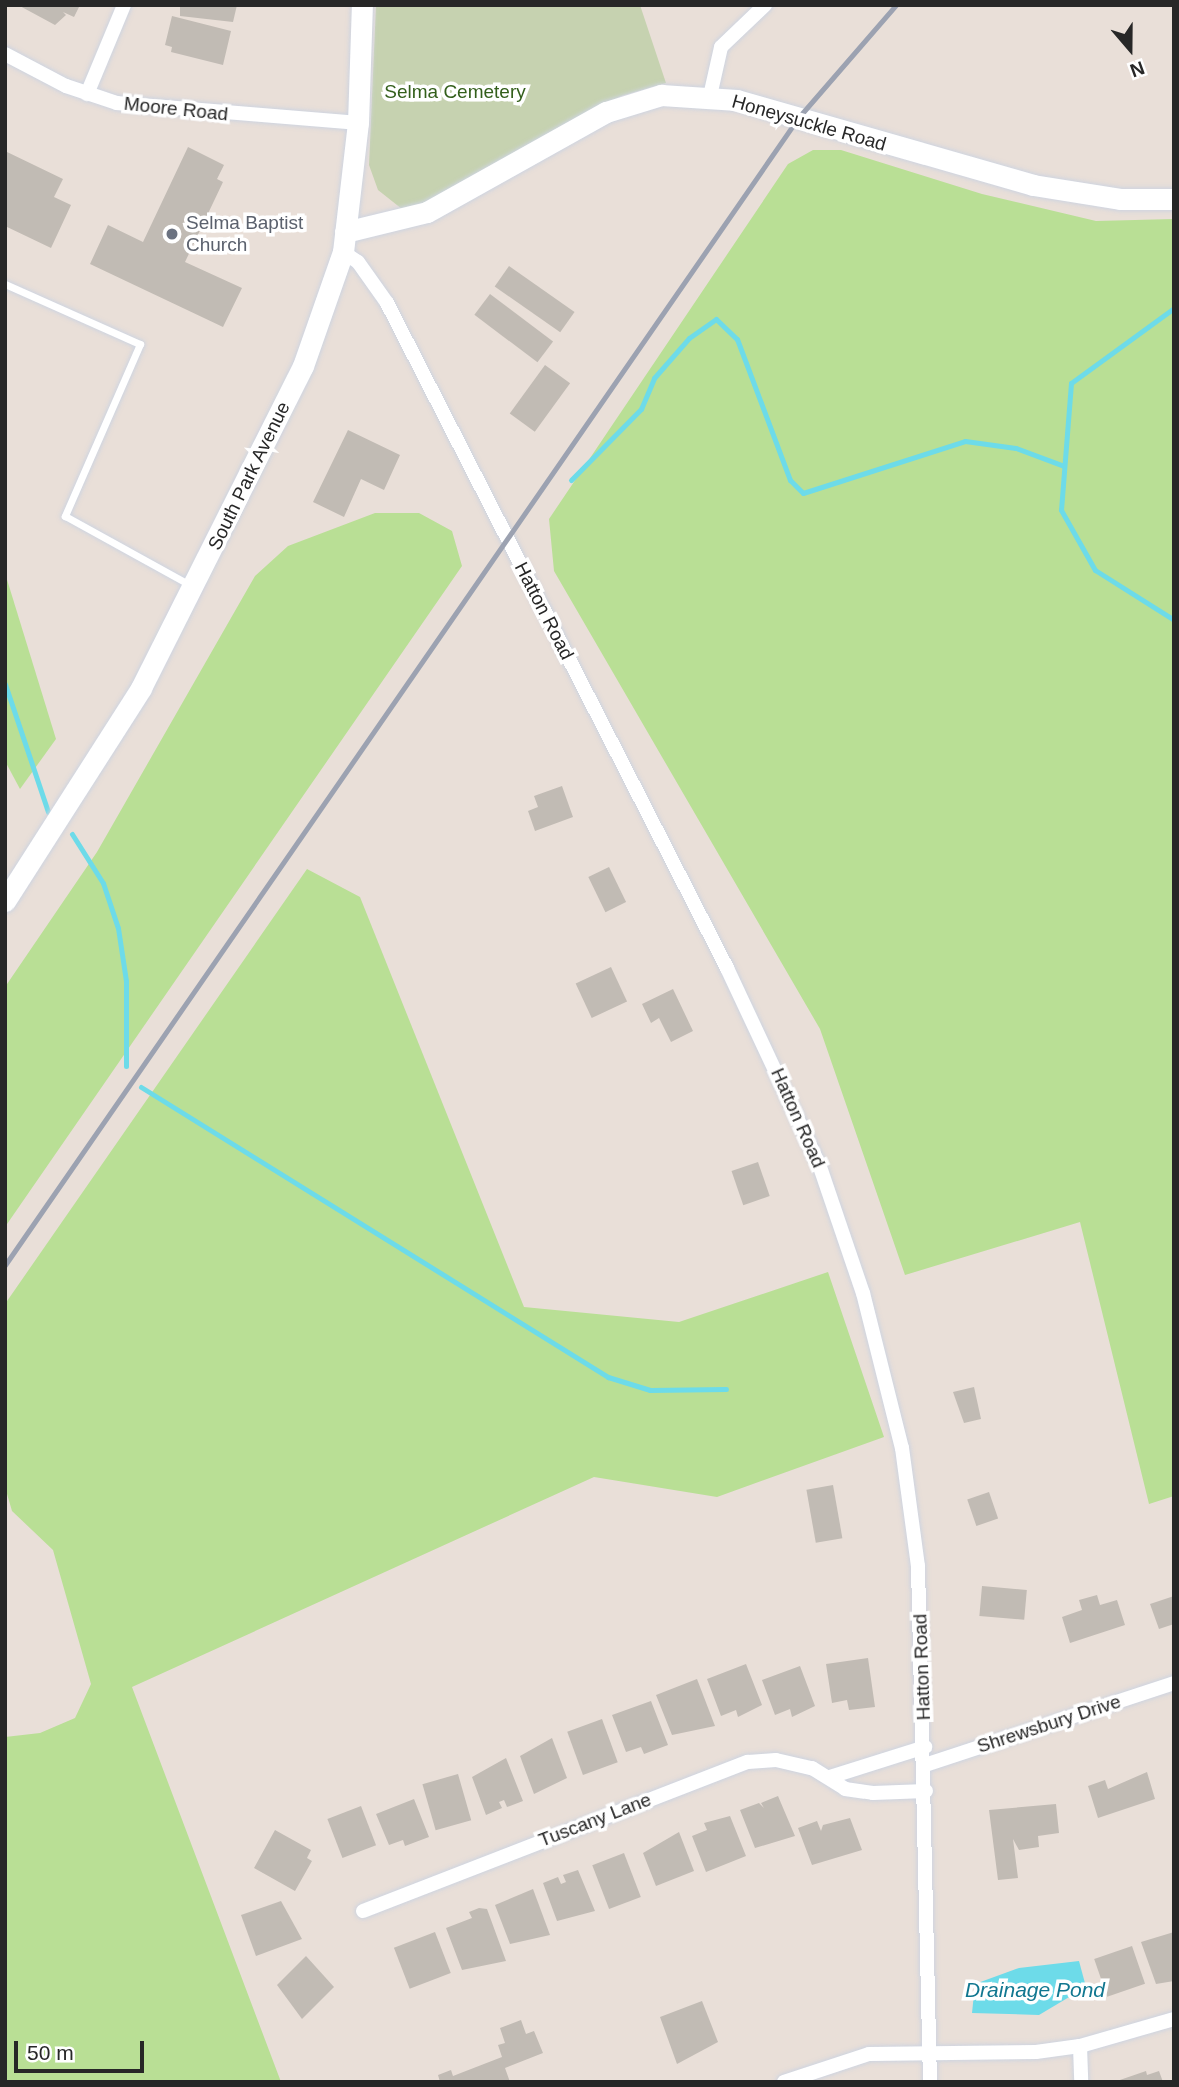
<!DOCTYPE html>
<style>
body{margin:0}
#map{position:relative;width:1179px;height:2087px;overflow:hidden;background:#e9dfd8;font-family:Arial,sans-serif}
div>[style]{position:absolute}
.green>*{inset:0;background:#b9df95}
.cemetery>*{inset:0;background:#c6d2b0}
.water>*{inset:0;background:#6ddbe9}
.stream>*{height:5px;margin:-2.5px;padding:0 2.5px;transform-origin:2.5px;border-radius:2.5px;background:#6ddbe9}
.building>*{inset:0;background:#c1bbb4;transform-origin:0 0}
.roads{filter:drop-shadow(0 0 2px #ced4e0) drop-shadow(0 0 2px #ced4e0)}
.lane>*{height:7px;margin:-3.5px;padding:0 3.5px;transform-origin:3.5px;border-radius:3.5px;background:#fff}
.street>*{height:14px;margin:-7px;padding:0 7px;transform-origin:7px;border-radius:7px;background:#fff}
.secondary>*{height:21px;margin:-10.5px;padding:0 10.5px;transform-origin:10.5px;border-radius:10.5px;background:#fff}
.rail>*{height:5px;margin:-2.5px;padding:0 2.5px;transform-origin:2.5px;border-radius:2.5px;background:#9ca2b1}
.dots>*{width:19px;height:19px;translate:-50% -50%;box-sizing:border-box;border:4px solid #fff;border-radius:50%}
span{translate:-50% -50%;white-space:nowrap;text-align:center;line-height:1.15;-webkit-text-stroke:7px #fff;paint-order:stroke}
.park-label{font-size:19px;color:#335f1b}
.street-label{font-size:19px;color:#272727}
.worship-label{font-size:19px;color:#5b616d}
.left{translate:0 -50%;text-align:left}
.water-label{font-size:21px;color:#117790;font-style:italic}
.frame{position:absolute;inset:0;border:7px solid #272727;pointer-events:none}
.north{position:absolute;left:1095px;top:14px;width:70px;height:70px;-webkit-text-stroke:5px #fff;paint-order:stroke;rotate:160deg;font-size:19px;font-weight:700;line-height:28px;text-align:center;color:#272727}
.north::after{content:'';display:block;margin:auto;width:24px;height:32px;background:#272727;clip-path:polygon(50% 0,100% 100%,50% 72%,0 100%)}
.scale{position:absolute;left:14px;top:2041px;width:130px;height:32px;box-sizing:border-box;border:4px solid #272727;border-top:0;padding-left:9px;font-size:21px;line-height:24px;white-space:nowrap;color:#272727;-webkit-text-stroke:5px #fff;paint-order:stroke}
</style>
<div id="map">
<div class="green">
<i style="clip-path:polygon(813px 150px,841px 150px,982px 194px,1096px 221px,1174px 219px,1174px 1496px,1149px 1504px,1080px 1222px,905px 1275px,820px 1029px,554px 571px,549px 519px,788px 164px)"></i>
<i style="clip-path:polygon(375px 513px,419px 513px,452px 531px,462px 566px,5px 1227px,5px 987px,97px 852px,255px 576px,288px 546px)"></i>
<i style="clip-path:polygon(5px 573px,56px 739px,20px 789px,5px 761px)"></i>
<i style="clip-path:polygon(307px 869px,360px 897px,524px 1307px,679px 1322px,828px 1272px,884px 1437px,717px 1497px,594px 1477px,132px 1687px,281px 2082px,5px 2082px,5px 1737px,40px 1733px,75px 1718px,91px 1684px,53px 1550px,12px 1511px,5px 1487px,5px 1304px)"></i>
</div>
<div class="cemetery">
<i style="clip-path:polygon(376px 5px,640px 5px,666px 83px,621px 96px,407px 213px,378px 190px,369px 165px)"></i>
</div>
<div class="water">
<i style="clip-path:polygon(1079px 1961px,1086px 1987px,1039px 2015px,972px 2013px,975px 1984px,1019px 1968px)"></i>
</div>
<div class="stream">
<i style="left:1174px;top:308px;width:127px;rotate:143.9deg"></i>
<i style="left:1071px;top:383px;width:127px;rotate:94.5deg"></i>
<i style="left:1061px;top:510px;width:69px;rotate:60.5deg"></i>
<i style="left:1095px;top:570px;width:93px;rotate:32.3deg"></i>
<i style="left:571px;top:480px;width:100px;rotate:-45.4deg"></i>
<i style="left:641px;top:409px;width:34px;rotate:-67deg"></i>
<i style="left:654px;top:378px;width:53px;rotate:-48.8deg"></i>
<i style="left:689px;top:338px;width:33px;rotate:-35deg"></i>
<i style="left:716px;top:319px;width:29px;rotate:44deg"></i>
<i style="left:737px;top:339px;width:151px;rotate:69.4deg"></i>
<i style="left:790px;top:480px;width:18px;rotate:45deg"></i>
<i style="left:803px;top:493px;width:170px;rotate:-17.8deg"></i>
<i style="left:965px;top:441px;width:51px;rotate:7.8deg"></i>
<i style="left:1016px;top:448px;width:51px;rotate:20.6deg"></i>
<i style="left:5px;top:684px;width:135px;rotate:71.4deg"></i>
<i style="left:72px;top:834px;width:58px;rotate:57.7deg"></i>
<i style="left:103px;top:883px;width:47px;rotate:71.6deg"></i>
<i style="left:118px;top:928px;width:54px;rotate:81.4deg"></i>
<i style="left:126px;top:981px;width:85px;rotate:90deg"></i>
<i style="left:141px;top:1087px;width:550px;rotate:31.84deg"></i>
<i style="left:608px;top:1377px;width:44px;rotate:17.2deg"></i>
<i style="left:650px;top:1390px;width:76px;rotate:-0.8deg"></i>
</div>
<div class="building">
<i style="clip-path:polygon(18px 5px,80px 5px,74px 17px,63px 12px,66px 15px,55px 25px)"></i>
<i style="clip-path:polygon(180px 5px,237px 5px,233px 22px,180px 16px)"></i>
<i style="clip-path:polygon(172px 16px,231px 31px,223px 65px,171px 52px,172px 47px,165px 45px)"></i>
<i style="clip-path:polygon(188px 147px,224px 165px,217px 179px,223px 182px,185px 262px,242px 288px,223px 327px,90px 264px,108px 225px,143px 242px)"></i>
<i style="clip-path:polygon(5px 151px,63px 179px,54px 197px,71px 205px,51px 248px,5px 226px)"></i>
<i style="left:509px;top:266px;width:80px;height:25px;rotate:35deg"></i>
<i style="left:490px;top:294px;width:79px;height:26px;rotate:37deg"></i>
<i style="left:545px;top:365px;width:31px;height:60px;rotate:36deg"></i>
<i style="clip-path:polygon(348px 430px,400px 455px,384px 490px,361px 479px,344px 517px,313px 502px)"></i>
<i style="clip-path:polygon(562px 786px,573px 817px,535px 831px,528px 811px,538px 807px,534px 796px)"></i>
<i style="left:609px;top:867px;width:39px;height:23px;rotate:64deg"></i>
<i style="left:611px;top:967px;width:38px;height:39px;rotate:65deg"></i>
<i style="clip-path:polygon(673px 989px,693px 1031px,671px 1042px,659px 1018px,651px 1023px,642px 1004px)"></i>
<i style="left:758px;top:1162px;width:36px;height:28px;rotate:71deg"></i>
<i style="clip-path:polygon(974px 1387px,981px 1419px,964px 1423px,953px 1392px)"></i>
<i style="left:833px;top:1485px;width:54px;height:27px;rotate:80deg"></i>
<i style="left:989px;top:1492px;width:28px;height:23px;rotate:71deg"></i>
<i style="left:982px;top:1586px;width:45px;height:30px;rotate:5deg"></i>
<i style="clip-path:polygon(1097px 1595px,1100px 1605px,1117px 1600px,1125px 1625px,1070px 1643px,1062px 1617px,1082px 1610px,1079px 1600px)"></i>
<i style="clip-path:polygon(1174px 1596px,1174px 1624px,1159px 1629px,1150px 1604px)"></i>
<i style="clip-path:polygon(868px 1658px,875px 1707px,849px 1710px,847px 1700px,832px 1703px,826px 1664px)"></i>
<i style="clip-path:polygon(746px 1664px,762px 1705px,738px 1717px,736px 1710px,721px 1716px,707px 1679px)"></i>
<i style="clip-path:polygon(800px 1666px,815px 1706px,792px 1717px,790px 1709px,775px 1715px,762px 1680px)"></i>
<i style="clip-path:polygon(697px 1679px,715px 1726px,672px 1735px,656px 1695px)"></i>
<i style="clip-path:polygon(651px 1701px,668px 1745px,644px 1754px,641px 1747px,626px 1752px,612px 1715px)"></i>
<i style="left:602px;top:1719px;width:46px;height:37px;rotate:70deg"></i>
<i style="clip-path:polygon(552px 1738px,567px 1778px,534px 1794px,520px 1756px)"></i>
<i style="clip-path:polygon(506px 1758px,523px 1801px,507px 1807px,504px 1800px,499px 1802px,502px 1808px,486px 1815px,472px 1777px)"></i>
<i style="clip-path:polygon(1147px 1772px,1155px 1799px,1098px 1818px,1088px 1786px,1105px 1780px,1108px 1789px)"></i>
<i style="left:458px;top:1774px;width:48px;height:37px;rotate:74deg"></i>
<i style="clip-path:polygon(778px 1796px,795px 1836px,755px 1848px,740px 1810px,759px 1803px,764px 1808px,761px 1803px)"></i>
<i style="clip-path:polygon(414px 1799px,429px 1837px,405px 1846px,403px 1840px,389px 1845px,376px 1814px)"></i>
<i style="clip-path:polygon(1056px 1804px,1059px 1833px,1038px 1836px,1039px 1847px,1019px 1850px,1013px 1839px,1018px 1878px,998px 1880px,989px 1810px)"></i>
<i style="left:361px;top:1806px;width:42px;height:36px;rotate:69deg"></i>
<i style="clip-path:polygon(730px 1816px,746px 1856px,706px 1872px,692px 1836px,707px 1830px,704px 1823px)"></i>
<i style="clip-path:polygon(850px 1818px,862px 1850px,812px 1865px,798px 1828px,817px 1821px,821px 1831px,823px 1825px)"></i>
<i style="clip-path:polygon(275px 1830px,311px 1850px,307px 1858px,312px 1861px,295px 1891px,254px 1868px)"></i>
<i style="clip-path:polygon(679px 1832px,694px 1871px,656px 1886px,643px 1853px)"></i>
<i style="left:624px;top:1853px;width:47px;height:34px;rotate:69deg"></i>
<i style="clip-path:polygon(578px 1870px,595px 1911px,557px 1921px,543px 1883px,558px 1877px,561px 1884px,566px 1882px,563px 1875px)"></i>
<i style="clip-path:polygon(533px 1889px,550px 1935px,510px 1944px,495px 1905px)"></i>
<i style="clip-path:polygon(281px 1901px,302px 1939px,256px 1956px,241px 1915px)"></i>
<i style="clip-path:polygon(479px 1908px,487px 1909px,506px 1961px,462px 1970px,446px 1928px,472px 1918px,469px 1912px)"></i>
<i style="left:435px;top:1932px;width:44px;height:44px;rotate:69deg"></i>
<i style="clip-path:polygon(1174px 1932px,1174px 1981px,1156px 1984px,1141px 1942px)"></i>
<i style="left:1132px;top:1946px;width:40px;height:40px;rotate:71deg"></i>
<i style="clip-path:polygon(306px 1956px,334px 1987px,302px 2019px,277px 1985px)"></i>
<i style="clip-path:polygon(702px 2001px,718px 2042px,677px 2064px,660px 2017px)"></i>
<i style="clip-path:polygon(521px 2020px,526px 2034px,534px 2031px,543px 2053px,505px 2068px,510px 2082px,440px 2082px,438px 2075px,451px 2070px,453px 2076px,502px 2057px,498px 2045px,505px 2043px,500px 2028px)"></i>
<i style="clip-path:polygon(1146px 2071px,1147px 2075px,1159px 2071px,1163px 2082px,1114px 2082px)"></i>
</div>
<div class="roads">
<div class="lane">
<i style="left:5px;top:284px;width:148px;rotate:24deg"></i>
<i style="left:140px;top:344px;width:188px;rotate:113.6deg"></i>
<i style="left:65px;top:516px;width:143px;rotate:28.9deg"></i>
</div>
<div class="street">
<i style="left:5px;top:54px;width:69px;rotate:27.7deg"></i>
<i style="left:66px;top:86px;width:54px;rotate:18.4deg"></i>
<i style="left:117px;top:103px;width:242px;rotate:4.7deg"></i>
<i style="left:87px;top:94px;width:96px;rotate:-67.4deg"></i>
<i style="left:710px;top:96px;width:50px;rotate:-77.3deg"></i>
<i style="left:721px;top:47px;width:61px;rotate:-43.7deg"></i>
<i style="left:343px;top:252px;width:18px;rotate:34deg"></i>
<i style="left:358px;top:262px;width:50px;rotate:54.7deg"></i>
<i style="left:387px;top:303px;width:747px;rotate:62.92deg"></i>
<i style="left:727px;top:968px;width:217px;rotate:64.9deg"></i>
<i style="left:819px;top:1164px;width:136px;rotate:71.2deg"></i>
<i style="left:863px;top:1293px;width:160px;rotate:75.9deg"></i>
<i style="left:902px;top:1448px;width:119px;rotate:82.3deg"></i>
<i style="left:918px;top:1566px;width:516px;rotate:88.67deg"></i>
<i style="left:925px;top:1765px;width:262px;rotate:-18.2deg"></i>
<i style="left:830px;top:1777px;width:100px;rotate:-17.5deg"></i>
<i style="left:363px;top:1911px;width:413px;rotate:-21.2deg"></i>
<i style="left:748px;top:1762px;width:28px;rotate:-4deg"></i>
<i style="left:776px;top:1760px;width:37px;rotate:13deg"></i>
<i style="left:812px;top:1768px;width:39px;rotate:32deg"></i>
<i style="left:845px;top:1789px;width:28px;rotate:8deg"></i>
<i style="left:873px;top:1793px;width:53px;rotate:-2.2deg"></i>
<i style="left:1080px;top:2046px;width:36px;rotate:88deg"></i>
<i style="left:784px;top:2082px;width:89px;rotate:-18.2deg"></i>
<i style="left:869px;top:2054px;width:167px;rotate:-0.7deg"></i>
<i style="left:1036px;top:2052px;width:44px;rotate:-7.8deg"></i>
<i style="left:1080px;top:2046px;width:98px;rotate:-16deg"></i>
</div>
<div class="secondary">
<i style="left:345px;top:232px;width:84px;rotate:-13.7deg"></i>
<i style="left:427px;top:212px;width:205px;rotate:-29.2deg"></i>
<i style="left:606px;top:112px;width:58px;rotate:-17.2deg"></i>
<i style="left:661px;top:95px;width:76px;rotate:3.8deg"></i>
<i style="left:737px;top:100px;width:308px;rotate:16deg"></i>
<i style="left:1033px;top:185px;width:88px;rotate:9.1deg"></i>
<i style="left:1120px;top:199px;width:54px"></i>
<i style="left:5px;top:901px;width:253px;rotate:-57.4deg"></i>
<i style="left:141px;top:688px;width:360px;rotate:-63.3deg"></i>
<i style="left:303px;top:366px;width:121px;rotate:-70.7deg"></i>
<i style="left:343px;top:252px;width:130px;rotate:-83.4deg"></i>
<i style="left:358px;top:123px;width:118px;rotate:-88.1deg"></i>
</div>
</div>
<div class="rail">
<i style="left:5px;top:1265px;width:1394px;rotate:-55.34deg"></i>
<i style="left:798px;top:118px;width:150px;rotate:-49.1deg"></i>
</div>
<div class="dots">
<i style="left:172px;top:234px;background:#6b7280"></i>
</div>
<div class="park-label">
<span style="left:455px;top:92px">Selma Cemetery</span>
</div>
<div class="street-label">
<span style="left:176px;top:109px;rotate:6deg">Moore Road</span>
<span style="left:809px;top:123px;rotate:16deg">Honeysuckle Road</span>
<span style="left:249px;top:476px;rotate:-64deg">South Park Avenue</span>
<span style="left:544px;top:611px;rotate:63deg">Hatton Road</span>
<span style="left:798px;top:1118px;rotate:66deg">Hatton Road</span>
<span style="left:922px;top:1667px;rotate:-92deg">Hatton Road</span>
<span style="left:1049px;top:1724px;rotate:-18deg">Shrewsbury Drive</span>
<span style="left:595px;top:1820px;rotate:-21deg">Tuscany Lane</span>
</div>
<div class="worship-label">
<span class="left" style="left:186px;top:234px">Selma Baptist<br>Church</span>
</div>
<div class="water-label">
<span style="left:1035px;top:1990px">Drainage Pond</span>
</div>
<div class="frame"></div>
<div class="north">N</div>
<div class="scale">50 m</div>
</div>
